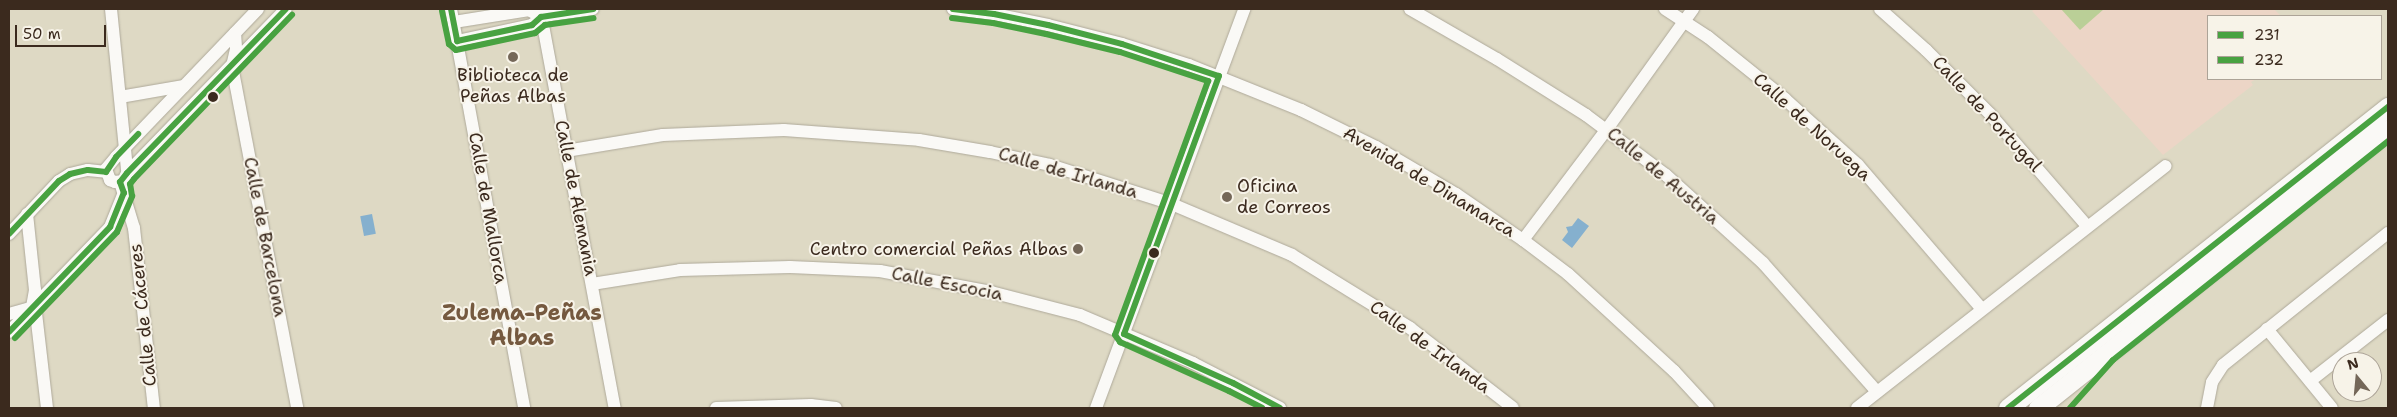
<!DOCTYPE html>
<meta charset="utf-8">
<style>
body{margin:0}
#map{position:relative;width:2397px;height:417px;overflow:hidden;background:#ded9c4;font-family:"Shantell Sans",sans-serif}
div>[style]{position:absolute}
.built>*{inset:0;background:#ecd5c6}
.green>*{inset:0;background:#bacf97}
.water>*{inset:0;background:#85b0ce;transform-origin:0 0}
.roads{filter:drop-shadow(0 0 1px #aea99a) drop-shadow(0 0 1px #aea99a)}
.street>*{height:12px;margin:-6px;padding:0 6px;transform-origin:6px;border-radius:6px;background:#faf9f6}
.secondary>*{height:19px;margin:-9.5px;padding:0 9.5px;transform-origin:9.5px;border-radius:9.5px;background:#faf9f6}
.bus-1>*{height:6px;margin:-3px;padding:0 3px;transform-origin:3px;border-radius:3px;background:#48a241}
.bus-2>*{height:6px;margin:-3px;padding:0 3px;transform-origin:3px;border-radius:3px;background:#48a241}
.dots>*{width:14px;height:14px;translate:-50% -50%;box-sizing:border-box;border:2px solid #f7f3e8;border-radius:50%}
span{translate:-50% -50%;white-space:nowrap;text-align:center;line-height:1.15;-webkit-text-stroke:4px #f7f3e8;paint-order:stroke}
.poi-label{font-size:18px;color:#3b2a1e}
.left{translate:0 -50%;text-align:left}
.right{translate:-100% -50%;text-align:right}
.street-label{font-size:18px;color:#3b2a1e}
.district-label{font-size:22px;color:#75593f;font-weight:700}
.frame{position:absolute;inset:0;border:10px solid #3b2a1e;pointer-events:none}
.legend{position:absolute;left:2207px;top:15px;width:175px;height:65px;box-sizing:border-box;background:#f7f3e8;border:1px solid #aca397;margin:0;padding:6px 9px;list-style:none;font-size:15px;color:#3b2a1e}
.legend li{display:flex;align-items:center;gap:10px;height:25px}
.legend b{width:25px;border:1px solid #aca397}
.north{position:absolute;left:2332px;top:352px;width:50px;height:50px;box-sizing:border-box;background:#f7f3e8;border:1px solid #aca397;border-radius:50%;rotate:343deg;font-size:14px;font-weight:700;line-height:20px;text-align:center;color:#3b2a1e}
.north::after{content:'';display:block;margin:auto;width:18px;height:22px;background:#746758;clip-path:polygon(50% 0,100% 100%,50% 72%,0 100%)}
.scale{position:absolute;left:15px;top:25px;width:91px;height:22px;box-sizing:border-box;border:2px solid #3b2a1e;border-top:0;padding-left:6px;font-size:15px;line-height:18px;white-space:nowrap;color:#3b2a1e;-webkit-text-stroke:4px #f7f3e8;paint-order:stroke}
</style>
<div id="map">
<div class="built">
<i style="clip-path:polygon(2035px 9px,2274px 9px,2281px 16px,2208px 16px,2208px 79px,2256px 79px,2251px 82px,2253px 85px,2163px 155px,2032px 11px)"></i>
</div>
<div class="green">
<i style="clip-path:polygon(2061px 9px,2104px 9px,2080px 30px)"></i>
</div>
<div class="water">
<i style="left:372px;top:214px;width:20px;height:12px;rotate:79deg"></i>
<i style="clip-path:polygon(1578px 218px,1589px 226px,1572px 248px,1562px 240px,1568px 232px,1566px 227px,1572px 226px)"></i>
</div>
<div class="roads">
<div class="street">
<i style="left:111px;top:9px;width:161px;rotate:84.3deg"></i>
<i style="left:258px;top:9px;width:205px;rotate:133.8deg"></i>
<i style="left:116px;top:157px;width:16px;rotate:130deg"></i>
<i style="left:106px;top:169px;width:12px;rotate:70deg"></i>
<i style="left:110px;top:180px;width:5px;rotate:22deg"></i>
<i style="left:115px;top:182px;width:8px;rotate:-7deg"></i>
<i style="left:123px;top:181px;width:9px;rotate:-63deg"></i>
<i style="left:127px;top:173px;width:228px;rotate:-45.9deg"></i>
<i style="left:451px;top:9px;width:406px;rotate:79.6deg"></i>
<i style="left:540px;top:9px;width:406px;rotate:79.4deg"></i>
<i style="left:953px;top:9px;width:41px;rotate:7deg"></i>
<i style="left:994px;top:14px;width:55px;rotate:11.5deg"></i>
<i style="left:1048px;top:25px;width:76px;rotate:14.4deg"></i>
<i style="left:1122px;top:44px;width:70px;rotate:17.4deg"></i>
<i style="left:1189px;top:65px;width:121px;rotate:21.9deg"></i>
<i style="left:1301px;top:110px;width:84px;rotate:26.3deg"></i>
<i style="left:1376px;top:147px;width:93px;rotate:30.4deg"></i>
<i style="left:1456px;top:194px;width:81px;rotate:34.5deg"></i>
<i style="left:1523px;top:240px;width:56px;rotate:37.1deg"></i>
<i style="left:1568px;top:274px;width:144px;rotate:42.5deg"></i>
<i style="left:1674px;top:371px;width:50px;rotate:47.4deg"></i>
<i style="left:1410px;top:9px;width:100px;rotate:29.9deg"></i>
<i style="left:1497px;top:59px;width:105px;rotate:32.2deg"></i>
<i style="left:1586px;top:115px;width:100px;rotate:36.9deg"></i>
<i style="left:1666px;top:175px;width:131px;rotate:42.2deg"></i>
<i style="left:1763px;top:263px;width:172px;rotate:48.5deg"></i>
<i style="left:1665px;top:9px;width:51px;rotate:33.1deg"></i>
<i style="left:1708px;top:37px;width:99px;rotate:38.8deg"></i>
<i style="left:1785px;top:99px;width:98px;rotate:42.1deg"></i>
<i style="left:1858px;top:165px;width:190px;rotate:49.3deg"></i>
<i style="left:1880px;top:9px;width:62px;rotate:41.7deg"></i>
<i style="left:1926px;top:50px;width:91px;rotate:45deg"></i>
<i style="left:1990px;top:114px;width:148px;rotate:49.1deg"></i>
<i style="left:454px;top:22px;width:76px;rotate:-9.1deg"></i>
<i style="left:529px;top:10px;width:14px;rotate:30deg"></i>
<i style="left:235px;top:33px;width:16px;rotate:86deg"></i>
<i style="left:236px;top:49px;width:17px;rotate:103deg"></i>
<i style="left:232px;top:66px;width:348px;rotate:79.2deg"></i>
<i style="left:457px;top:41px;width:77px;rotate:-12deg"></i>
<i style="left:532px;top:25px;width:12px;rotate:-42deg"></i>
<i style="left:541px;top:17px;width:9px;rotate:-13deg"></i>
<i style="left:550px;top:15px;width:43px;rotate:-7.9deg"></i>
<i style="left:120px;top:97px;width:65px;rotate:-9.8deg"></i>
<i style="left:566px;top:151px;width:98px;rotate:-9.4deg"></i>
<i style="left:663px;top:135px;width:121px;rotate:-2.4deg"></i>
<i style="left:784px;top:130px;width:135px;rotate:4.2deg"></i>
<i style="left:919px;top:140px;width:72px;rotate:9.6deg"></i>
<i style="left:990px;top:152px;width:61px;rotate:12.2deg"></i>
<i style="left:1050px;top:165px;width:128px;rotate:17.7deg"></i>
<i style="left:1172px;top:204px;width:130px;rotate:23deg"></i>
<i style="left:1292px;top:255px;width:139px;rotate:31.7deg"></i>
<i style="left:1410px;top:328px;width:130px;rotate:37.8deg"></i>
<i style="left:120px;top:182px;width:48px;rotate:73.1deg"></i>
<i style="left:134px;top:228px;width:181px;rotate:83.7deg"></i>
<i style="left:27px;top:214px;width:76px;rotate:84deg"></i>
<i style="left:35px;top:290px;width:17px;rotate:100deg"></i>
<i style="left:9px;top:234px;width:73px;rotate:-46.7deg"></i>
<i style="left:59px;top:181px;width:13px;rotate:-32deg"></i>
<i style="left:70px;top:174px;width:18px;rotate:-13deg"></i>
<i style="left:88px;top:170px;width:18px;rotate:6deg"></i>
<i style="left:1523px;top:240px;width:139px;rotate:-52.9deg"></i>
<i style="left:1607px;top:129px;width:148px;rotate:-54.4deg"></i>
<i style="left:592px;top:284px;width:89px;rotate:-9deg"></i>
<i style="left:680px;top:270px;width:110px;rotate:-1.6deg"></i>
<i style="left:790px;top:267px;width:90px;rotate:2.5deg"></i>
<i style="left:880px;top:271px;width:113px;rotate:10.7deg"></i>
<i style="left:991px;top:292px;width:92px;rotate:14.5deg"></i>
<i style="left:1080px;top:315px;width:123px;rotate:23deg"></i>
<i style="left:1193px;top:363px;width:98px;rotate:27.3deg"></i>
<i style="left:32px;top:307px;width:7px;rotate:56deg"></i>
<i style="left:36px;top:313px;width:96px;rotate:83.4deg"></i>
<i style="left:9px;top:314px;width:22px;rotate:-16deg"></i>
<i style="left:2267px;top:329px;width:102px;rotate:50.6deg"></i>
<i style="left:9px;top:332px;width:146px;rotate:-46.1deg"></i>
<i style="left:110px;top:227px;width:37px;rotate:-68deg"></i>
<i style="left:2310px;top:381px;width:99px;rotate:-38deg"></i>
<i style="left:716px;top:408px;width:95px;rotate:-1.8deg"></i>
<i style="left:811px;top:405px;width:25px;rotate:7deg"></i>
<i style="left:1096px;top:408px;width:426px;rotate:-69.6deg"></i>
<i style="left:1857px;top:408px;width:392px;rotate:-38.1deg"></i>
<i style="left:2207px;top:408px;width:26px;rotate:-79deg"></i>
<i style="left:2212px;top:382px;width:20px;rotate:-57deg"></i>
<i style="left:2223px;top:365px;width:211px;rotate:-38.7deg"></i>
</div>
<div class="secondary">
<i style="left:2008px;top:408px;width:485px;rotate:-38.4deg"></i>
<i style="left:2038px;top:408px;width:447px;rotate:-38.5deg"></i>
</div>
</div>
<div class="bus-1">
<i style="left:451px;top:9px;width:33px;rotate:79deg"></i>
<i style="left:457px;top:41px;width:77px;rotate:-12deg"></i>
<i style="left:532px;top:25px;width:12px;rotate:-42deg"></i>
<i style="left:541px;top:17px;width:53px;rotate:-8.7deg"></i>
<i style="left:953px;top:9px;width:41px;rotate:7deg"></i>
<i style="left:994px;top:14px;width:55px;rotate:11.5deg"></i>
<i style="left:1048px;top:25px;width:76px;rotate:14.4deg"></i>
<i style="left:1122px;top:44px;width:102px;rotate:18.3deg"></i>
<i style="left:9px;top:234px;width:73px;rotate:-46.7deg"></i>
<i style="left:59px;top:181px;width:13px;rotate:-32deg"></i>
<i style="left:70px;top:174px;width:18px;rotate:-13deg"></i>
<i style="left:88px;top:170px;width:18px;rotate:6deg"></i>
<i style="left:106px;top:172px;width:18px;rotate:-56deg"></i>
<i style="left:116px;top:157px;width:32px;rotate:-46deg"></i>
<i style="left:9px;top:332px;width:146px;rotate:-46.1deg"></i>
<i style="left:110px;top:227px;width:37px;rotate:-68deg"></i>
<i style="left:124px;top:193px;width:12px;rotate:-110deg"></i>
<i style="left:120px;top:182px;width:11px;rotate:-52deg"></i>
<i style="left:127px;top:173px;width:228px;rotate:-45.9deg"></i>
<i style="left:1124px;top:334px;width:275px;rotate:-69.8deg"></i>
<i style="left:1124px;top:334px;width:120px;rotate:24.2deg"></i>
<i style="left:1233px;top:383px;width:53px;rotate:28deg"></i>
<i style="left:2008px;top:408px;width:485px;rotate:-38.4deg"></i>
</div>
<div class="bus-2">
<i style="left:442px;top:11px;width:34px;rotate:78deg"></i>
<i style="left:449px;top:44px;width:9px;rotate:41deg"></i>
<i style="left:456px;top:50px;width:81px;rotate:-12.1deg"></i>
<i style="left:535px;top:33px;width:13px;rotate:-39deg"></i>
<i style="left:545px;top:25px;width:49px;rotate:-8.1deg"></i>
<i style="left:952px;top:18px;width:41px;rotate:7deg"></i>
<i style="left:993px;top:23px;width:54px;rotate:11.7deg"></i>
<i style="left:1046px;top:34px;width:76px;rotate:13.7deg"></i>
<i style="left:1120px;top:52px;width:93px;rotate:18.2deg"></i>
<i style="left:1208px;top:81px;width:270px;rotate:110.1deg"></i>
<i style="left:1115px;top:335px;width:9px;rotate:54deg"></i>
<i style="left:1120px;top:342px;width:120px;rotate:24.2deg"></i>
<i style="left:1229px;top:391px;width:37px;rotate:27deg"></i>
<i style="left:15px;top:338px;width:147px;rotate:-46.1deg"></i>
<i style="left:117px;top:232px;width:39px;rotate:-67deg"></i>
<i style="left:132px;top:196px;width:12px;rotate:-99deg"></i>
<i style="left:130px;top:184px;width:6px;rotate:-51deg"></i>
<i style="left:134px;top:179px;width:228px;rotate:-46.1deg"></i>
<i style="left:2070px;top:408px;width:64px;rotate:-48.1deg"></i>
<i style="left:2113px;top:360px;width:352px;rotate:-38.5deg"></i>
</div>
<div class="dots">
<i style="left:513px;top:57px;background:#746758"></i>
<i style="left:213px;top:97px;background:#3b2a1e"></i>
<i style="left:1227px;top:197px;background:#746758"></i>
<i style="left:1078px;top:249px;background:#746758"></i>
<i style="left:1154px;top:253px;background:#3b2a1e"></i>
</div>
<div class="poi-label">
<span style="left:513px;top:86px">Biblioteca de<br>Peñas Albas</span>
<span class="left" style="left:1237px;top:197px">Oficina<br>de Correos</span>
<span class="right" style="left:1068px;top:249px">Centro comercial Peñas Albas</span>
</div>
<div class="street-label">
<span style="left:1987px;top:114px;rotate:47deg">Calle de Portugal</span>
<span style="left:1812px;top:127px;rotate:42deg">Calle de Noruega</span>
<span style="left:1068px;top:173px;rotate:16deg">Calle de Irlanda</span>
<span style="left:1663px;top:176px;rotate:40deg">Calle de Austria</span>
<span style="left:1429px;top:182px;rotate:31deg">Avenida de Dinamarca</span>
<span style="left:576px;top:198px;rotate:79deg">Calle de Alemania</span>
<span style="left:488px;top:208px;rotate:80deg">Calle de Mallorca</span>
<span style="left:265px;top:237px;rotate:79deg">Calle de Barcelona</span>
<span style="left:947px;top:284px;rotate:11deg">Calle Escocia</span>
<span style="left:143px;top:315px;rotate:-96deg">Calle de Cáceres</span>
<span style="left:1430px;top:347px;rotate:36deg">Calle de Irlanda</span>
</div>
<div class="district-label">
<span style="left:522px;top:325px">Zulema-Peñas<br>Albas</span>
</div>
<div class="frame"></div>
<ul class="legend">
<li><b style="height:6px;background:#48a241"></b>231</li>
<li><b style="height:6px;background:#48a241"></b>232</li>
</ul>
<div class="north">N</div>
<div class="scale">50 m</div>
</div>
